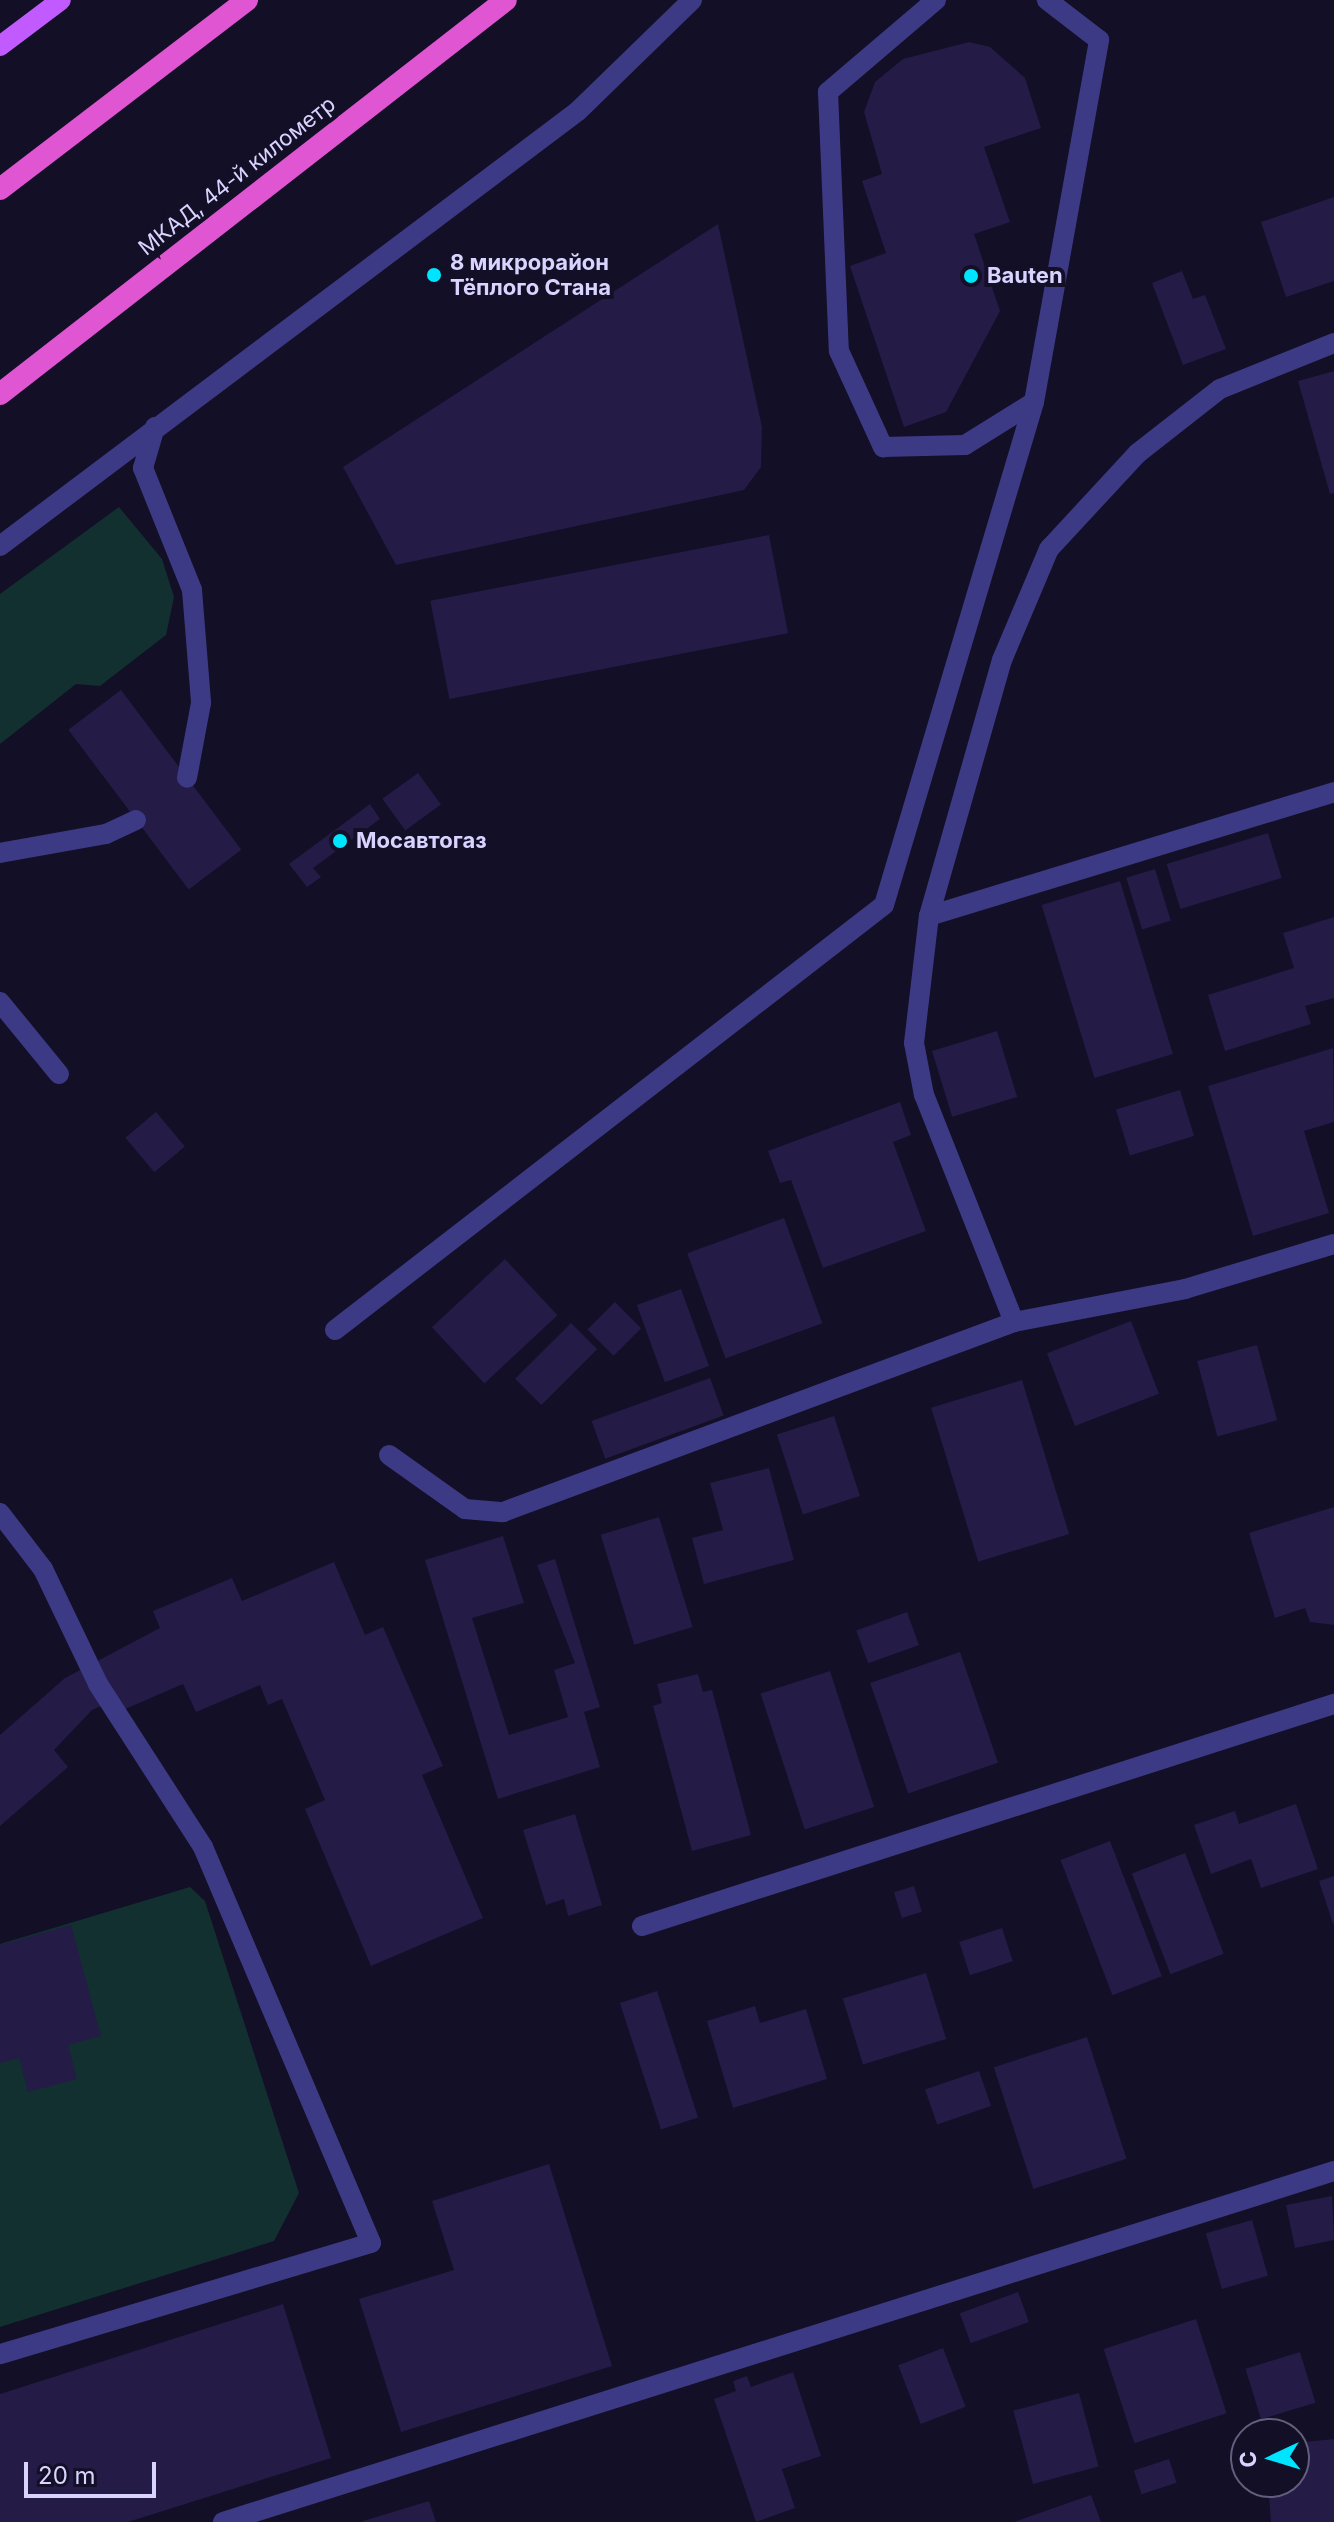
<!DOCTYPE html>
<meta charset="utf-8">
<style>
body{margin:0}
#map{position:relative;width:1334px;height:2522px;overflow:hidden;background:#130f26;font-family:Inter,sans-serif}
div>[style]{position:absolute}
.green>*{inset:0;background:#12302f}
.building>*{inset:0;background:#241b47;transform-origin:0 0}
.service>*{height:20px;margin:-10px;padding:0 10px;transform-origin:10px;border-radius:10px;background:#3d3a85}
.minor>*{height:20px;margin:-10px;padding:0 10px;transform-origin:10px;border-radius:10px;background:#3d3a85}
.primary>*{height:20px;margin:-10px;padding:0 10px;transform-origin:10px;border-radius:10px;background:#c25bff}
.trunk>*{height:22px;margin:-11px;padding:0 11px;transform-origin:11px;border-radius:11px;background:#e055d1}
.dots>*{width:22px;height:22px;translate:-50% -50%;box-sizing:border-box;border:4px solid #130f26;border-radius:50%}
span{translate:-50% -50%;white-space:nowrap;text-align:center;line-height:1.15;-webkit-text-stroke:8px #130f26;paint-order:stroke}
.street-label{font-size:22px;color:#d9d4ff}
.poi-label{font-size:22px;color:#d9d4ff;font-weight:700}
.left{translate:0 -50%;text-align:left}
.north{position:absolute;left:1230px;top:2418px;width:80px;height:80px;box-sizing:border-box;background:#130f26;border:2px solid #625e7d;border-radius:50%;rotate:266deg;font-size:22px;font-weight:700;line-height:32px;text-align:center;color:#d9d4ff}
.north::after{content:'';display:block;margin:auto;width:28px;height:36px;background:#00e5ff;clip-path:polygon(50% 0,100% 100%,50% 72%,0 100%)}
.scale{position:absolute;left:24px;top:2462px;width:132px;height:36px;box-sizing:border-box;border:4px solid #d9d4ff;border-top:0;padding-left:10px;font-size:24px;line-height:28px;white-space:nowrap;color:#d9d4ff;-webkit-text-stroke:6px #130f26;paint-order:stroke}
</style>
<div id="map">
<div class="green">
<i style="clip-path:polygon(119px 507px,162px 559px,174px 597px,166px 635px,100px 686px,76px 684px,0 744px,0 594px)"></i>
<i style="clip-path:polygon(190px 1887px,205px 1901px,299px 2193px,274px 2241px,0 2327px,0 1944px)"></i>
</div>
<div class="building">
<i style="clip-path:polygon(969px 42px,990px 47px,1025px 78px,1041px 128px,984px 147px,1010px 222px,974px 234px,1000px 311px,946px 412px,904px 427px,850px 266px,886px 253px,862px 181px,882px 174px,864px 112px,875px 82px,903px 59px)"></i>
<i style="clip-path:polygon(1334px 197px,1334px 281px,1286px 297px,1261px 222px)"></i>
<i style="clip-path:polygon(718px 224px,762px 427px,761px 467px,744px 490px,396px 565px,343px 467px)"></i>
<i style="clip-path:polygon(1182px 271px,1193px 299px,1205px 295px,1226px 349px,1183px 365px,1152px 283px)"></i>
<i style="clip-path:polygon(1334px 371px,1334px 493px,1330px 494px,1298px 381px)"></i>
<i style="left:769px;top:535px;width:100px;height:345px;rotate:79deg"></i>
<i style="left:121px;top:690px;width:200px;height:66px;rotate:53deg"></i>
<i style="left:418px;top:773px;width:39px;height:44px;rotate:54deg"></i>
<i style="clip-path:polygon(370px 804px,380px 819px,313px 868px,321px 877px,307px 887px,289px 864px)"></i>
<i style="left:1268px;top:833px;width:47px;height:106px;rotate:73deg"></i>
<i style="left:1155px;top:869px;width:54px;height:30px;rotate:73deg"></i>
<i style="left:1120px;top:881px;width:181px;height:82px;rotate:73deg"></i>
<i style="clip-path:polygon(1334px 917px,1334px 998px,1305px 1006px,1311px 1024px,1225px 1051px,1208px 995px,1294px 968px,1283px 933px)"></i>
<i style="left:997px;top:1031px;width:69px;height:68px;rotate:73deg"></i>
<i style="clip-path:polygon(1333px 1048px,1334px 1122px,1304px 1131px,1329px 1213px,1253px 1236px,1208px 1086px)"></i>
<i style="left:1180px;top:1090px;width:48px;height:67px;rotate:73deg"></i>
<i style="clip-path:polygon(900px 1102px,911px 1135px,893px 1142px,926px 1231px,823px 1268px,791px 1180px,780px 1183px,768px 1151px)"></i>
<i style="left:156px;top:1112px;width:45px;height:40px;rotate:50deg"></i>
<i style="left:784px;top:1218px;width:112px;height:103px;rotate:70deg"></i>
<i style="left:505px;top:1259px;width:77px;height:100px;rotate:47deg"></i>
<i style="left:681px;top:1289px;width:82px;height:47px;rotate:70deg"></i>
<i style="left:615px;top:1302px;width:37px;height:39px;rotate:45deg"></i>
<i style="left:1131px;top:1321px;width:78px;height:90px;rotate:69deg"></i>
<i style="left:571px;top:1323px;width:37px;height:79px;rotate:45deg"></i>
<i style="left:1257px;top:1345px;width:78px;height:62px;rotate:75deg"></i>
<i style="left:710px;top:1378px;width:40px;height:126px;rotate:70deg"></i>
<i style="left:1022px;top:1380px;width:161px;height:95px;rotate:73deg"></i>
<i style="left:834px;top:1416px;width:84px;height:60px;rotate:72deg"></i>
<i style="clip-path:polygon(769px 1468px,794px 1560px,704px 1584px,692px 1538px,723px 1530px,710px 1483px)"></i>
<i style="clip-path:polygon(1334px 1507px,1334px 1625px,1310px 1622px,1305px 1608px,1275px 1618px,1249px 1533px)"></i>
<i style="left:659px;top:1517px;width:115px;height:61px;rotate:73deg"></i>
<i style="clip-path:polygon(503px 1536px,524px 1603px,472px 1618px,509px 1735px,568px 1717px,554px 1670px,575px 1663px,537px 1565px,555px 1559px,600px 1707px,584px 1712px,600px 1767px,498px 1799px,425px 1560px)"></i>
<i style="clip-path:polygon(334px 1562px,365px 1635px,383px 1627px,443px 1766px,422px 1775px,483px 1918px,371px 1966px,305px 1809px,325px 1800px,282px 1699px,268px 1705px,260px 1685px,196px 1712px,183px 1684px,123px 1710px,118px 1699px,92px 1710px,54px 1750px,68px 1767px,0 1826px,0 1735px,65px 1678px,160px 1628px,153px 1611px,232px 1578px,242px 1601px)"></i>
<i style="left:907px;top:1612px;width:35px;height:54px;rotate:70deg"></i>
<i style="left:960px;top:1652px;width:117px;height:95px;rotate:71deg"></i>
<i style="left:830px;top:1671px;width:143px;height:73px;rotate:72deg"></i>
<i style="clip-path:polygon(698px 1674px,703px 1692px,712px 1690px,751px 1835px,692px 1851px,653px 1706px,662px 1703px,657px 1684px)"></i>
<i style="clip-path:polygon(1296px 1804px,1318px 1869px,1261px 1888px,1251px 1859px,1211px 1874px,1194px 1825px,1235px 1811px,1239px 1824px)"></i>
<i style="clip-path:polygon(575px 1814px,602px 1905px,568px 1916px,564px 1899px,546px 1905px,523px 1830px)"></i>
<i style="left:1110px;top:1841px;width:145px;height:53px;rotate:69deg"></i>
<i style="left:1185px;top:1853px;width:108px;height:57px;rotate:69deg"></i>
<i style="clip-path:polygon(1334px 1876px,1334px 1924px,1333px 1924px,1319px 1881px)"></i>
<i style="left:914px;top:1886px;width:27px;height:21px;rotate:73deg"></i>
<i style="clip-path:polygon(71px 1925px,101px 2036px,68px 2045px,77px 2079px,28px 2092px,19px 2058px,0 2063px,0 1945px)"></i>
<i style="left:1002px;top:1928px;width:35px;height:45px;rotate:72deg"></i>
<i style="left:926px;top:1973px;width:69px;height:87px;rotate:73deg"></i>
<i style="left:657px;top:1991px;width:133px;height:39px;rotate:72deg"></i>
<i style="clip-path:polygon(755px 2006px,760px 2023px,806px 2009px,827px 2079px,733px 2108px,707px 2021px)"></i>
<i style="left:1087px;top:2037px;width:128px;height:98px;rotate:72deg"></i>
<i style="left:979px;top:2071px;width:37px;height:57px;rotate:71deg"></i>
<i style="clip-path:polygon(549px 2164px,612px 2366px,401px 2432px,359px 2299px,454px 2270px,432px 2201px)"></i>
<i style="clip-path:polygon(1332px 2196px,1334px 2240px,1295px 2248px,1286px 2205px)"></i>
<i style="left:1252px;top:2220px;width:58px;height:48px;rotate:74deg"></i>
<i style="left:1018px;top:2292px;width:32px;height:62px;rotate:70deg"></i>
<i style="clip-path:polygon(283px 2304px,331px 2458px,128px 2522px,0 2522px,0 2394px)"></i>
<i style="left:1196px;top:2319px;width:99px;height:97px;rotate:72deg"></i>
<i style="left:943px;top:2348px;width:63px;height:48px;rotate:69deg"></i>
<i style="left:1300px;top:2352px;width:53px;height:57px;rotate:73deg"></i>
<i style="clip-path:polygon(793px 2372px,821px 2456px,782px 2469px,795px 2508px,756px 2522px,714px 2399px,736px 2391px,733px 2381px,747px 2376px,751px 2387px)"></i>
<i style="left:1079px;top:2393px;width:76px;height:68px;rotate:75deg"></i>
<i style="clip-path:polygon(1334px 2439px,1334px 2522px,1271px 2522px,1268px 2482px,1294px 2482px,1294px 2443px)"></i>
<i style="left:1169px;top:2459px;width:25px;height:37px;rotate:72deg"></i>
<i style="clip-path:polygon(1091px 2495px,1101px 2522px,1014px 2522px)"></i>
<i style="clip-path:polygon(429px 2501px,436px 2522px,363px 2522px,363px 2521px)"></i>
</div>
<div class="service">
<i style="left:936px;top:0;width:142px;rotate:139.6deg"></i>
<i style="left:828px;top:92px;width:259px;rotate:87.6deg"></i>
<i style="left:839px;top:351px;width:106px;rotate:65.4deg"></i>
<i style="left:883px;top:447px;width:82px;rotate:-1.4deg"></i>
<i style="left:965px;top:445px;width:81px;rotate:-31.9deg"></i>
<i style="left:1034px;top:402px;width:368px;rotate:-79.8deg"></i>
<i style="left:1099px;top:40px;width:66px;rotate:-142.4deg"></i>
<i style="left:155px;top:427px;width:43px;rotate:106.3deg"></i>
<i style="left:143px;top:468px;width:131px;rotate:68.1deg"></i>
<i style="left:192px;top:590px;width:113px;rotate:85.4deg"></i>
<i style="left:201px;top:703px;width:76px;rotate:100.6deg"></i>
<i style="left:0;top:853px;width:108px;rotate:-10.2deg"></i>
<i style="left:106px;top:834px;width:33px;rotate:-25deg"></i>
<i style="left:929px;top:916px;width:424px;rotate:-17deg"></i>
<i style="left:0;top:1002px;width:93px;rotate:50.7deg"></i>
<i style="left:1014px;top:1322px;width:244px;rotate:-111.6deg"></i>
<i style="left:924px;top:1095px;width:53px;rotate:-100.9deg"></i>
<i style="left:914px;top:1043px;width:128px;rotate:-83.3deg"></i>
<i style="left:929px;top:916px;width:266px;rotate:-74.1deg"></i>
<i style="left:1002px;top:660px;width:121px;rotate:-67.1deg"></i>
<i style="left:1049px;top:549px;width:131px;rotate:-47.2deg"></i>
<i style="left:1138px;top:453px;width:104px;rotate:-38deg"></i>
<i style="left:1220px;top:389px;width:123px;rotate:-22deg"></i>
<i style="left:335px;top:1330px;width:694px;rotate:-37.74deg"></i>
<i style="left:884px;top:905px;width:525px;rotate:-73.39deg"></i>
<i style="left:389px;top:1455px;width:93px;rotate:35.4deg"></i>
<i style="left:465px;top:1509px;width:38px;rotate:5deg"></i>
<i style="left:503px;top:1512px;width:545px;rotate:-20.4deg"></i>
<i style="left:1014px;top:1322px;width:174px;rotate:-10.9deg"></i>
<i style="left:1185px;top:1289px;width:156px;rotate:-16.8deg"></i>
<i style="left:0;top:1513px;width:71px;rotate:52.5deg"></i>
<i style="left:43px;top:1569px;width:127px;rotate:64.4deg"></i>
<i style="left:98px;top:1684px;width:194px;rotate:57.2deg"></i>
<i style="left:203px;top:1847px;width:430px;rotate:67deg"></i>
<i style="left:371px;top:2243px;width:387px;rotate:163.3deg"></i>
<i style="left:642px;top:1926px;width:727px;rotate:-17.79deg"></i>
<i style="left:223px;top:2522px;width:1165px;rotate:-17.53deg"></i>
</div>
<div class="minor">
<i style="left:0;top:546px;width:723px;rotate:-36.96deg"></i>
<i style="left:578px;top:111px;width:159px;rotate:-44.2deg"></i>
</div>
<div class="primary">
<i style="left:0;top:46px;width:76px;rotate:-37deg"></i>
</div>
<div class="trunk">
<i style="left:0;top:189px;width:311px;rotate:-37.4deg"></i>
<i style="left:0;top:394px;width:641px;rotate:-37.91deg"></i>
</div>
<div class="dots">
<i style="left:434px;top:275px;background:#00e5ff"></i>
<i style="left:971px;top:276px;background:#00e5ff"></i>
<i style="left:340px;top:841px;background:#00e5ff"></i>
</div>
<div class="street-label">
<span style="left:237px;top:176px;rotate:-38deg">МКАД, 44-й километр</span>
</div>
<div class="poi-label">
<span class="left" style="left:450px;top:275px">8 микрорайон<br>Тёплого Стана</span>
<span class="left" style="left:987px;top:276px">Bauten</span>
<span class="left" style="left:356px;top:841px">Мосавтогаз</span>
</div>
<div class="north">С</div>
<div class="scale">20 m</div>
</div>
